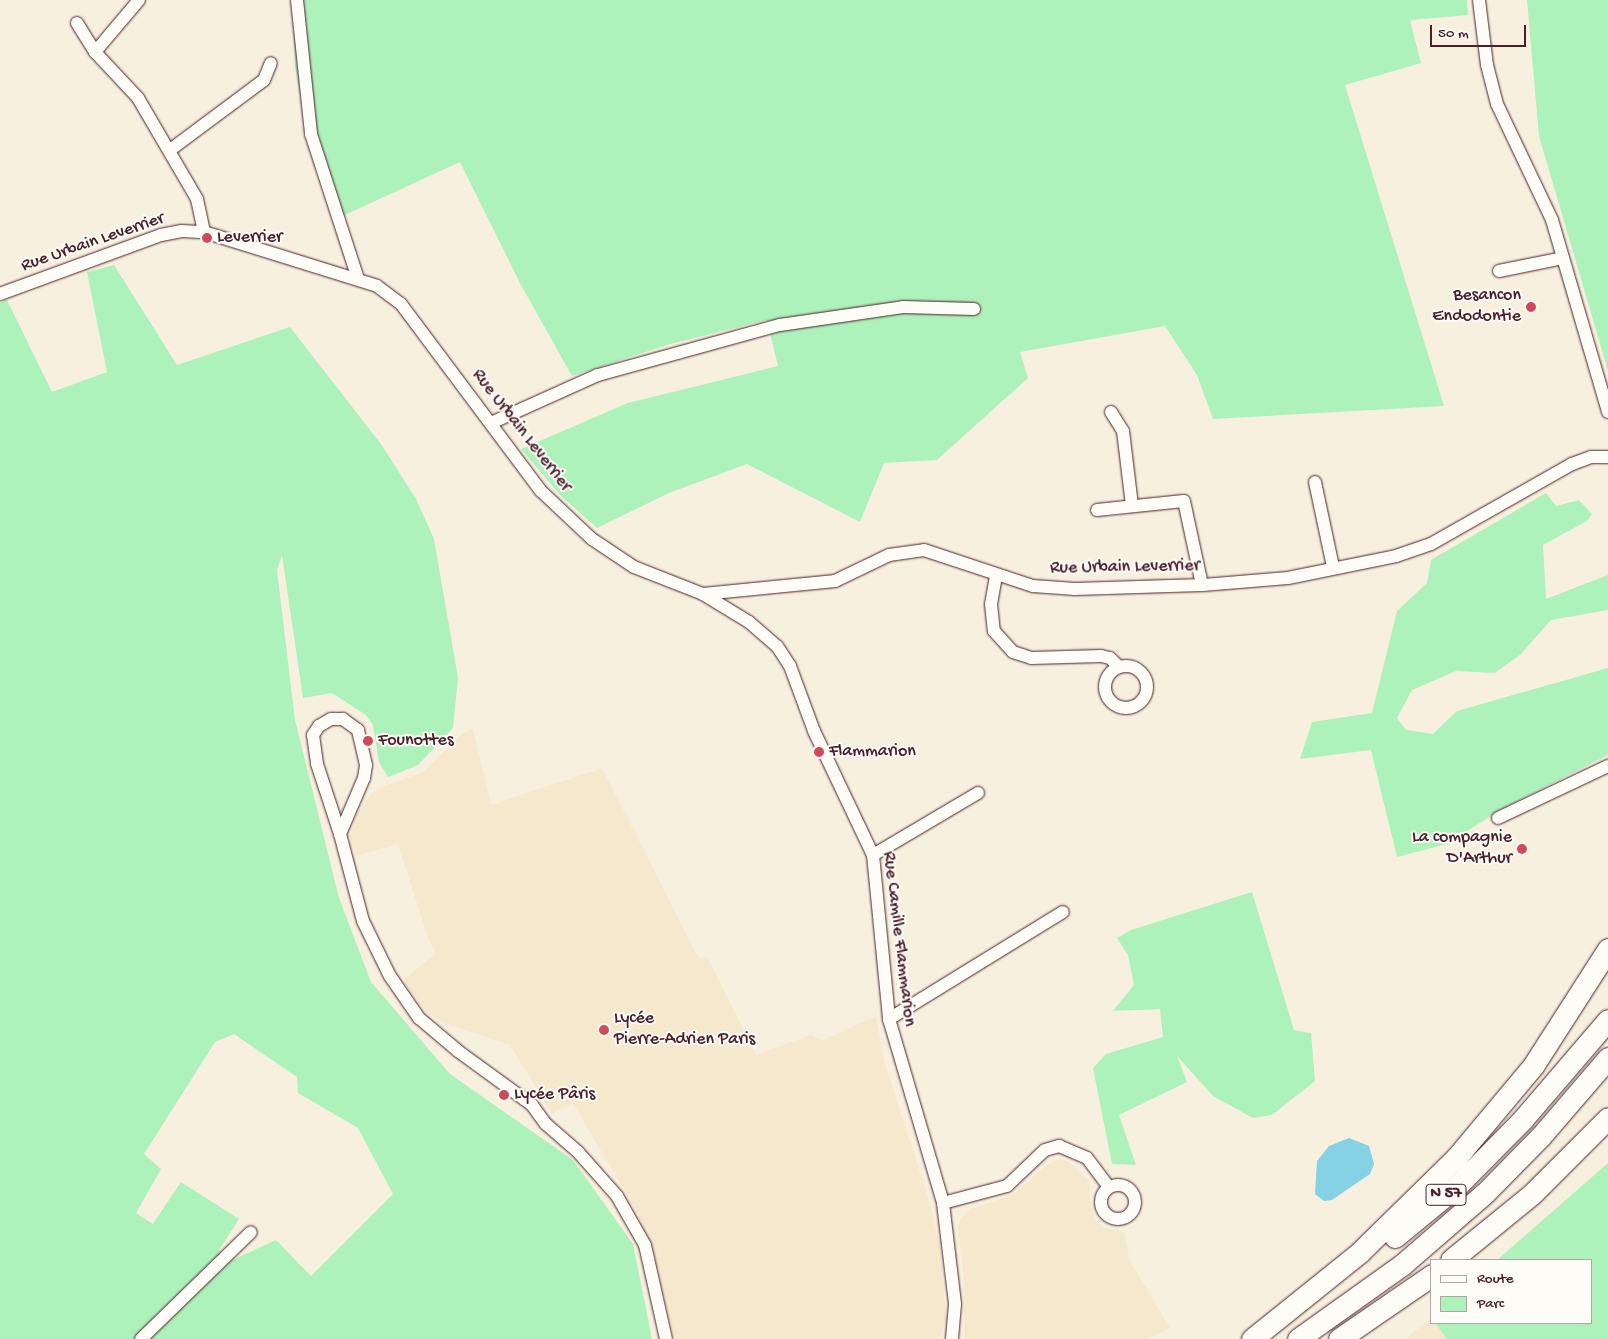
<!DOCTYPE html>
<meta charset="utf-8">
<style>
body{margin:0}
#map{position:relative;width:1608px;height:1339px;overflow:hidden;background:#f8f0de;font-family:"Gochi Hand",sans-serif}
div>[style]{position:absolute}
.built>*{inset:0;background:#f5e8cc}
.green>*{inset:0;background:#adf1bb}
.water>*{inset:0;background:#84d2e3}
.roads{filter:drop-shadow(0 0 1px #4a1f2b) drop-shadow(0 0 1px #4a1f2b)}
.minor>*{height:12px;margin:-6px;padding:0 6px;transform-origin:6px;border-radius:6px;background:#fdfcf7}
.minor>.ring{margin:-6px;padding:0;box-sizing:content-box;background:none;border:12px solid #fdfcf7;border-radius:50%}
.trunk>*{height:21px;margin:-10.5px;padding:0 10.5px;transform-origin:10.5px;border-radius:10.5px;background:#fdfcf7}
.dots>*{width:14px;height:14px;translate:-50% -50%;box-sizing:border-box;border:2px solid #fdfcf7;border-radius:50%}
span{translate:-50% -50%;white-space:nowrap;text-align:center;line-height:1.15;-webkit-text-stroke:4px #fdfcf7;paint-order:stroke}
.shield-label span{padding:1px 4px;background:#fdfcf7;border:1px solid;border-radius:4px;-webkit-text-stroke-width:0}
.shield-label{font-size:16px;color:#4a1f2b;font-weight:700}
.poi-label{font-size:18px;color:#4a1f2b}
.left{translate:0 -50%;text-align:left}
.right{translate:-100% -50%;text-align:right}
.street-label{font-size:18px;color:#4a1f2b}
.legend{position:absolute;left:1430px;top:1259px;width:162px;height:65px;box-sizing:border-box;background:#fdfcf7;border:1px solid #b5a4a5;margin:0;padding:6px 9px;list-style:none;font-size:15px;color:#4a1f2b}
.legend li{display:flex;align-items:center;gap:10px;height:25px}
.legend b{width:25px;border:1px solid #b5a4a5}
.scale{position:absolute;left:1430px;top:25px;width:96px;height:22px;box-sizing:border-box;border:2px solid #4a1f2b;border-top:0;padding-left:6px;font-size:15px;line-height:18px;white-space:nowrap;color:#4a1f2b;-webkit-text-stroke:4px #fdfcf7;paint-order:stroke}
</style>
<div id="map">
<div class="built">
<i style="clip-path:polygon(473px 729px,491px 805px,602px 768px,699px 959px,707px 956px,756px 1055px,811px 1035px,823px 1040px,876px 1016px,884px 1061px,925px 1187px,940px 1245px,946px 1319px,940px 1339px,675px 1339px,639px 1216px,573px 1103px,552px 1114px,510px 1045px,444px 1023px,427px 1012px,405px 984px,405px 979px,436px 953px,428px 938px,398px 844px,356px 856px,350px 836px,356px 816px,370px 795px,380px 788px,423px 772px,464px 732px)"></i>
<i style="clip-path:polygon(1060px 1159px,1069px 1162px,1090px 1182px,1090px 1204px,1096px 1221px,1104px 1228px,1124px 1232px,1130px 1261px,1170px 1328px,1147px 1339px,964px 1339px,964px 1278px,958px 1227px,961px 1218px,971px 1209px,1013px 1195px,1047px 1164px)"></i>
<i style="clip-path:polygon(1431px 1318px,1447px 1339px,1405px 1339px)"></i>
</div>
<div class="green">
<i style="clip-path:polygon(292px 0,1467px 0,1468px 15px,1410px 20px,1421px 63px,1345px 85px,1444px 406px,1213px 419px,1197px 375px,1165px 326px,1020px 352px,1028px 378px,937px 460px,884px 463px,860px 522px,747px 464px,669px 493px,597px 528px,561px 496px,521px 449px,628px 403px,778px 366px,767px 320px,667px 345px,572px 376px,521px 285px,460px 162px,336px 219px,308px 142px,295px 67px)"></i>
<i style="clip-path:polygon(1527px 0,1608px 0,1608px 371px,1539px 136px)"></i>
<i style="clip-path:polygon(114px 265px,177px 365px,290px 327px,381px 444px,416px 499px,434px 539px,458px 678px,453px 728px,418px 765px,388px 777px,379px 762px,373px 725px,366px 715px,332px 693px,303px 698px,282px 555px,277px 570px,295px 720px,339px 898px,371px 982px,450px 1074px,573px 1160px,633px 1244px,652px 1339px,149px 1339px,228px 1262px,276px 1240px,311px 1276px,393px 1194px,358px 1128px,298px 1093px,297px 1077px,234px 1034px,215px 1042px,144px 1154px,161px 1169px,136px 1213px,153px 1224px,181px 1182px,239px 1219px,219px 1250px,222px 1254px,137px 1339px,0 1339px,0 303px,7px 300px,52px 392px,107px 372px,87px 272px)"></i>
<i style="clip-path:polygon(1546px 493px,1556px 506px,1579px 500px,1592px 514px,1587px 521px,1543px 545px,1546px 599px,1608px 575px,1608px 610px,1551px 620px,1521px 654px,1495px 673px,1456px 671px,1412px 690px,1397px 718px,1406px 730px,1433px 734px,1457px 711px,1608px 668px,1608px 755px,1500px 810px,1447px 844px,1397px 857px,1371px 750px,1300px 759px,1312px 722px,1372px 713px,1397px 611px,1427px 583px,1431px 560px)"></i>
<i style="clip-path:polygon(1252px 892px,1294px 1030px,1311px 1033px,1315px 1081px,1272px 1115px,1253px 1118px,1213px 1096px,1177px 1056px,1187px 1082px,1119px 1115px,1136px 1165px,1112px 1164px,1093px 1068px,1106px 1054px,1163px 1037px,1160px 1009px,1113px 1011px,1134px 985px,1128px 955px,1117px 938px,1131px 930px)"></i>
<i style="clip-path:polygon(1608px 1163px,1608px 1339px,1447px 1339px,1435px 1323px,1592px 1323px,1592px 1260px,1497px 1260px)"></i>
</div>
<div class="water">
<i style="clip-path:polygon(1349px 1138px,1369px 1146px,1374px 1164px,1370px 1174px,1332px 1200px,1324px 1201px,1315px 1194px,1317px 1161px,1329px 1146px)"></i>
</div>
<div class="roads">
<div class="minor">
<i style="left:297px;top:0;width:135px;rotate:84deg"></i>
<i style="left:311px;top:134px;width:152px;rotate:72deg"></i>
<i style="left:1479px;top:0;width:65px;rotate:83deg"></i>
<i style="left:1487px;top:65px;width:40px;rotate:75.6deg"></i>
<i style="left:1497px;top:104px;width:128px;rotate:64.6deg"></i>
<i style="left:1552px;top:220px;width:200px;rotate:73.7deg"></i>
<i style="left:77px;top:23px;width:34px;rotate:58deg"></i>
<i style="left:95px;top:52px;width:63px;rotate:46.9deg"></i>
<i style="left:138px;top:98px;width:117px;rotate:59.7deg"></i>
<i style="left:197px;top:199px;width:34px;rotate:78deg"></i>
<i style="left:95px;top:52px;width:68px;rotate:-49.8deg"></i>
<i style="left:170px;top:150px;width:117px;rotate:-36.7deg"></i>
<i style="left:264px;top:80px;width:18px;rotate:-68deg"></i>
<i style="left:1499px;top:271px;width:65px;rotate:-11.5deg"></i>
<i style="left:0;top:294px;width:171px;rotate:-20.1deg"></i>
<i style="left:161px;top:235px;width:21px;rotate:-11deg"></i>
<i style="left:182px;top:231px;width:22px;rotate:3deg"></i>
<i style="left:204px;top:232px;width:181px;rotate:17.3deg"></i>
<i style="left:377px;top:286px;width:30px;rotate:37deg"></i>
<i style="left:401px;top:304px;width:234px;rotate:53.2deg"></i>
<i style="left:541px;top:491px;width:70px;rotate:43.3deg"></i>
<i style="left:592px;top:539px;width:50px;rotate:33.7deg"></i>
<i style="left:634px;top:567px;width:74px;rotate:21.4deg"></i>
<i style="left:703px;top:594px;width:133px;rotate:-5.6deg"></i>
<i style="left:835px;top:581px;width:60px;rotate:-25.7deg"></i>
<i style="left:889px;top:555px;width:35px;rotate:-8deg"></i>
<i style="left:924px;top:550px;width:115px;rotate:18.3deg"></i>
<i style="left:1033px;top:586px;width:42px;rotate:4.1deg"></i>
<i style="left:1075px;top:589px;width:127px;rotate:-1.8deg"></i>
<i style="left:1202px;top:585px;width:86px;rotate:-4.7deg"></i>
<i style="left:1288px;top:578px;width:110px;rotate:-11.5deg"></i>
<i style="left:1396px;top:556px;width:37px;rotate:-19deg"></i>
<i style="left:1431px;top:544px;width:162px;rotate:-29.6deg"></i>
<i style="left:1572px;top:464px;width:20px;rotate:-20deg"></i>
<i style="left:1591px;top:457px;width:17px"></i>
<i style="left:1111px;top:412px;width:22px;rotate:58deg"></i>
<i style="left:1123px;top:431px;width:75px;rotate:83.1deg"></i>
<i style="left:491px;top:423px;width:117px;rotate:-24.2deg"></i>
<i style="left:598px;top:375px;width:189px;rotate:-15.4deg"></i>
<i style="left:780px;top:325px;width:124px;rotate:-8.3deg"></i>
<i style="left:903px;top:307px;width:71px;rotate:1.6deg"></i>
<i style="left:1315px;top:482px;width:87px;rotate:78deg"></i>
<i style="left:1097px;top:510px;width:87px;rotate:-5.9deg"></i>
<i style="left:1184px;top:501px;width:86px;rotate:77.9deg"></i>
<i style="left:996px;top:576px;width:28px;rotate:100deg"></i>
<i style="left:991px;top:604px;width:27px;rotate:84deg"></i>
<i style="left:994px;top:631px;width:28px;rotate:48deg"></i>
<i style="left:1013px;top:652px;width:19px;rotate:18deg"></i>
<i style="left:1031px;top:658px;width:70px;rotate:-1.6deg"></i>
<i style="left:1101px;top:656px;width:9px;rotate:13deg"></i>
<i style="left:1110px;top:658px;width:13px;rotate:45deg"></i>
<i style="left:703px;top:594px;width:54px;rotate:31.3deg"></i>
<i style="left:749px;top:622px;width:37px;rotate:41deg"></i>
<i style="left:777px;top:646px;width:24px;rotate:57deg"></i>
<i style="left:790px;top:666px;width:69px;rotate:69.7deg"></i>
<i style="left:814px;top:731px;width:137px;rotate:64.6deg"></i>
<i style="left:873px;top:855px;width:165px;rotate:84.4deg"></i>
<i style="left:889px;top:1019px;width:192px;rotate:73.6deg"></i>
<i style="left:943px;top:1203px;width:102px;rotate:83.2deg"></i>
<i style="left:955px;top:1304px;width:35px;rotate:95deg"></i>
<i class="ring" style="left:1105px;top:666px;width:30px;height:30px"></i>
<i style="left:1498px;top:818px;width:122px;rotate:-25.3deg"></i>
<i style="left:340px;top:834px;width:61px;rotate:-66.8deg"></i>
<i style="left:364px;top:778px;width:13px;rotate:-81deg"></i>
<i style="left:366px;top:765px;width:36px;rotate:-103deg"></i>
<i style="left:358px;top:730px;width:19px;rotate:-144deg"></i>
<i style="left:343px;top:719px;width:12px;rotate:180deg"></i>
<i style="left:331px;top:719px;width:14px;rotate:150deg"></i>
<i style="left:319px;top:726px;width:11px;rotate:124deg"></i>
<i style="left:313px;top:735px;width:29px;rotate:82deg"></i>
<i style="left:317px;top:764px;width:74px;rotate:71.8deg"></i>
<i style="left:340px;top:834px;width:90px;rotate:75.2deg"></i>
<i style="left:363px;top:921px;width:61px;rotate:63.9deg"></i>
<i style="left:390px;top:976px;width:51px;rotate:55.4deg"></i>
<i style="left:419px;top:1018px;width:51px;rotate:40.2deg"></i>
<i style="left:458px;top:1051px;width:92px;rotate:36.1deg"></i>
<i style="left:532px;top:1105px;width:24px;rotate:54deg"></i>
<i style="left:546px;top:1124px;width:43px;rotate:41.2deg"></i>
<i style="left:578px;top:1152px;width:59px;rotate:48.4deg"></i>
<i style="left:617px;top:1196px;width:56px;rotate:60.3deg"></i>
<i style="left:645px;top:1245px;width:96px;rotate:77.4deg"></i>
<i style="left:873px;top:855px;width:122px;rotate:-30.6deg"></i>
<i style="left:889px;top:1019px;width:204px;rotate:-31.6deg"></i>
<i class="ring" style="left:1101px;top:1185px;width:22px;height:22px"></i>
<i style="left:943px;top:1203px;width:66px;rotate:-14.9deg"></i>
<i style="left:1007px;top:1186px;width:52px;rotate:-43.5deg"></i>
<i style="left:1045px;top:1150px;width:15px;rotate:-16deg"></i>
<i style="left:1059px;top:1146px;width:30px;rotate:23deg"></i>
<i style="left:1087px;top:1158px;width:36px;rotate:53deg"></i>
<i style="left:141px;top:1339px;width:153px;rotate:-44.2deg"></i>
</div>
<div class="trunk">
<i style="left:1395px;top:1237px;width:82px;rotate:-39.5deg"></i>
<i style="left:1458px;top:1185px;width:93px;rotate:-45.4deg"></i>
<i style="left:1523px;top:1119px;width:130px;rotate:-49.4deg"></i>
<i style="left:1451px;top:1260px;width:104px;rotate:-39.2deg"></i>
<i style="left:1532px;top:1194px;width:107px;rotate:-45deg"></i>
<i style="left:1252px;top:1339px;width:137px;rotate:-38.8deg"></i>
<i style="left:1359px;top:1253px;width:136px;rotate:-44.4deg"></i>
<i style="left:1456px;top:1158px;width:120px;rotate:-50.1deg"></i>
<i style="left:1533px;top:1066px;width:139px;rotate:-57.3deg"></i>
<i style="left:1298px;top:1339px;width:129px;rotate:-35.5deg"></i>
<i style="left:1403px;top:1264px;width:108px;rotate:-40.9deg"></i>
<i style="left:1485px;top:1193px;width:80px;rotate:-45.5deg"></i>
<i style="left:1541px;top:1136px;width:103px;rotate:-49.3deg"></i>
<i style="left:1339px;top:1339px;width:113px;rotate:-34.5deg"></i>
</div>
</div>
<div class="dots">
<i style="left:207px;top:238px;background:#d1495b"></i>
<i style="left:1531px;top:307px;background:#d1495b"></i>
<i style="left:368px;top:741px;background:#d1495b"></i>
<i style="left:819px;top:752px;background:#d1495b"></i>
<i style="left:1522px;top:849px;background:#d1495b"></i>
<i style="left:604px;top:1030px;background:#d1495b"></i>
<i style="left:504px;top:1095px;background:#d1495b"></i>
</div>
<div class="shield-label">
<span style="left:1446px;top:1195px">N 57</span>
</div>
<div class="poi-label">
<span class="left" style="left:217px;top:238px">Leverrier</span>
<span class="right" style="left:1521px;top:307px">Besancon<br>Endodontie</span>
<span class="left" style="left:378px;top:741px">Founottes</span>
<span class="left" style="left:829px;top:752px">Flammarion</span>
<span class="right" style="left:1512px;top:849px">La compagnie<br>D'Arthur</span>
<span class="left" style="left:614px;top:1030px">Lycée<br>Pierre-Adrien Paris</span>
<span class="left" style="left:514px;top:1095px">Lycée Pâris</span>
</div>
<div class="street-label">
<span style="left:93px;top:243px;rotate:-19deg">Rue Urbain Leverrier</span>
<span style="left:521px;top:431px;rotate:52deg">Rue Urbain Leverrier</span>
<span style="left:1125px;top:568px;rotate:-1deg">Rue Urbain Leverrier</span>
<span style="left:898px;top:939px;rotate:83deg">Rue Camille Flammarion</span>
</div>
<ul class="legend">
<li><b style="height:6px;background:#fdfcf7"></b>Route</li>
<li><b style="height:14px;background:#adf1bb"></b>Parc</li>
</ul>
<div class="scale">50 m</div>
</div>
